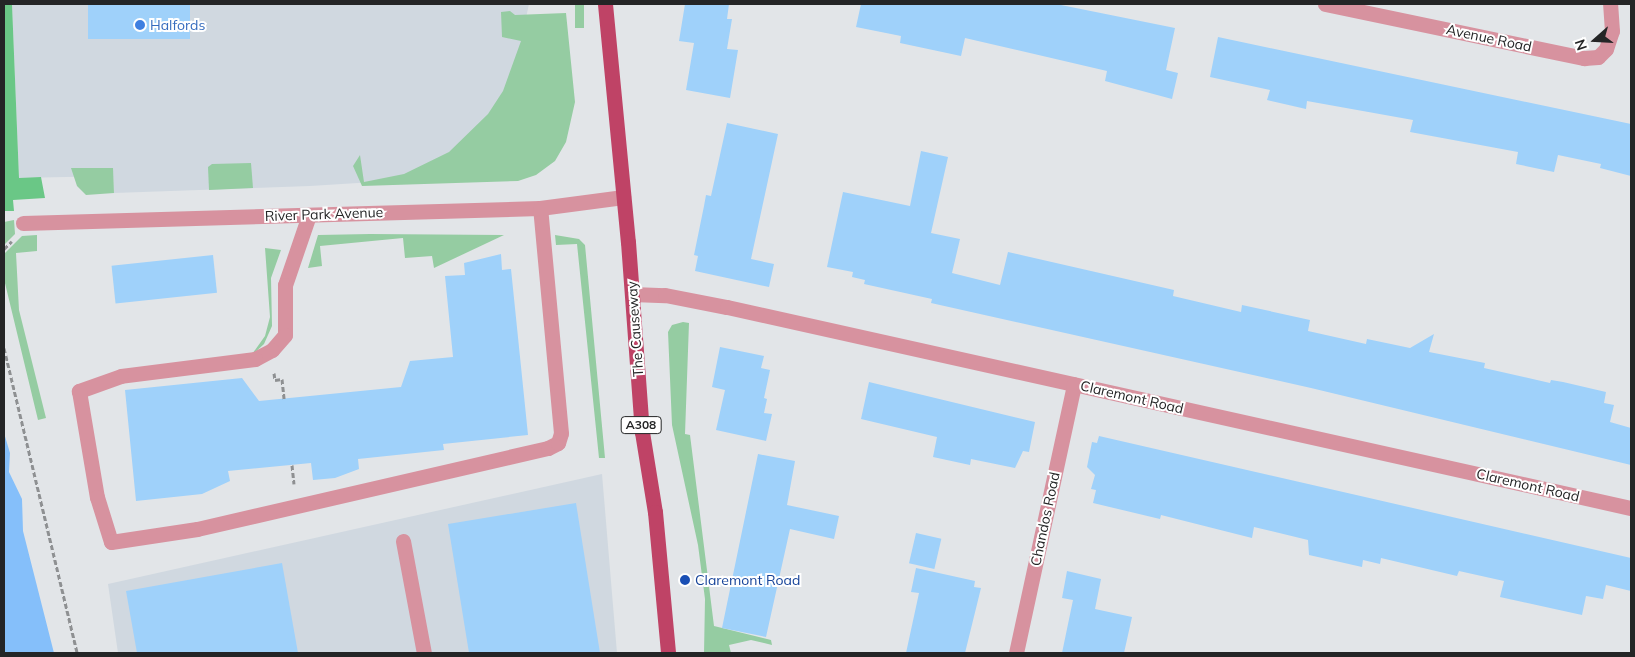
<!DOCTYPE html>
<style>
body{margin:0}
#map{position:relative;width:1635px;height:657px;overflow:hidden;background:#e2e5e8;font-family:Mulish,sans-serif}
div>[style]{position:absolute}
.built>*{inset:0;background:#d0d8e0}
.green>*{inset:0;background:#95cca2;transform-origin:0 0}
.forest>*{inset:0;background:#6ac786}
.water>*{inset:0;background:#85bffa}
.building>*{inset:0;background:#9fd1fa;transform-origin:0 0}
.path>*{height:3px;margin-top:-1.5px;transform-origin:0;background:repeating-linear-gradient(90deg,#8e9092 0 5px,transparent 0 7.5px)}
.minor>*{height:15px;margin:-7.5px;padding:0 7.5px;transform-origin:7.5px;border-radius:7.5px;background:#d7929f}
.major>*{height:15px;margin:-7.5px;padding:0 7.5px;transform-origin:7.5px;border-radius:7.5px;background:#bf4366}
.dots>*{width:14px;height:14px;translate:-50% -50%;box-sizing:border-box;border:2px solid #fff;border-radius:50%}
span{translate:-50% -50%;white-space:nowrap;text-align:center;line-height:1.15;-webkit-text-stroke:4px #fff;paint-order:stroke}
.shield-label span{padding:1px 4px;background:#fff;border:1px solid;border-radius:4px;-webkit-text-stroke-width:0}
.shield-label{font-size:12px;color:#242526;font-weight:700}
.shop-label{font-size:14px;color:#366cbe}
.left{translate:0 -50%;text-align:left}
.street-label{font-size:14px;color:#242526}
.transit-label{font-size:14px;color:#164399}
.frame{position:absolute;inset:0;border:5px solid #242526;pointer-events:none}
.north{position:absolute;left:1570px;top:15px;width:50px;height:50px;-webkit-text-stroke:4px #fff;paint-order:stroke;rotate:251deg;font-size:14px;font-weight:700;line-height:20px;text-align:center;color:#242526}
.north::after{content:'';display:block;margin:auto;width:18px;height:22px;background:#242526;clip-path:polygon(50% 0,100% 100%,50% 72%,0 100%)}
</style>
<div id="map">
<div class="built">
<i style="clip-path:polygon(12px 4px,529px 4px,521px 41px,533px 172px,310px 186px,114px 193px,113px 176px,19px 178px)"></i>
<i style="clip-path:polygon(602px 474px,617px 653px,118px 653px,108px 584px)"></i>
</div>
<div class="green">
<i style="left:575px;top:4px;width:9px;height:24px"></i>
<i style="clip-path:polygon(510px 11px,515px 15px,566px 13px,575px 102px,566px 142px,555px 161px,536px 175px,518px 181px,362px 186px,353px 166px,360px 155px,364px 182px,404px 174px,449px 152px,488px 114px,503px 91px,521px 41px,502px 37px,501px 12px)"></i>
<i style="clip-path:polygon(251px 163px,253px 188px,209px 190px,208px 167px,212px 164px)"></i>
<i style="clip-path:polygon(71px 168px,113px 168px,114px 193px,86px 195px,77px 186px)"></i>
<i style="clip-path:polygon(14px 220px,15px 234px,4px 245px,4px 222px)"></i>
<i style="clip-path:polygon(37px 235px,37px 251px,16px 253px,19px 310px,46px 418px,38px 420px,4px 279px,4px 254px,22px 236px)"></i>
<i style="clip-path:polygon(318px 235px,370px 234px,504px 235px,434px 268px,432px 256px,405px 258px,403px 238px,320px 246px,322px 266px,308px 268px)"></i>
<i style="clip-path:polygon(555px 235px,579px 239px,585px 245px,605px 458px,599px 458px,577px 244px,556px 245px)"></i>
<i style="clip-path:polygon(265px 248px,281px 250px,271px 278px,272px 326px,264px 344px,250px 357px,265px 336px,270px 317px)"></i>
<i style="clip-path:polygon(683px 322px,689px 323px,685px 434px,690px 435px,714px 626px,771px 640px,772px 645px,751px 640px,729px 645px,731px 653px,704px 653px,705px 599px,698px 545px,672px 425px,668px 332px,672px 325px)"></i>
</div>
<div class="forest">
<i style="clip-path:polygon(4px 4px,12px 4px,19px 178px,41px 177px,45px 198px,13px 200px,14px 211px,4px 211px)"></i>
</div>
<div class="water">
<i style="clip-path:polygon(4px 433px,10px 453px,9px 472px,22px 499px,23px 531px,54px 653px,4px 653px)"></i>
</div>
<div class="building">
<i style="left:88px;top:4px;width:102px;height:35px"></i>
<i style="clip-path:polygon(685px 4px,729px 4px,727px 19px,732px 19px,727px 49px,738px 50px,730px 98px,686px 90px,694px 43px,679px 41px)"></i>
<i style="clip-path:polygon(861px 4px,1056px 4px,1175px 28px,1166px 70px,1178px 73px,1172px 99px,1105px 81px,1107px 71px,965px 38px,961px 56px,900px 43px,901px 36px,856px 27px)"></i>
<i style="clip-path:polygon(1218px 37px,1631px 124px,1631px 176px,1600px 168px,1601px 164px,1558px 155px,1554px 172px,1516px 164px,1518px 152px,1410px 132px,1413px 120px,1307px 101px,1306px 109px,1267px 100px,1270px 90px,1210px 77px)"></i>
<i style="clip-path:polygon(727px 123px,778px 134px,751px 259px,774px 264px,769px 287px,695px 271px,698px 256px,694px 255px,704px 206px,706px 195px,711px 196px)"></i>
<i style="clip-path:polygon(921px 151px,948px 157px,931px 233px,960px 239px,952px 273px,1000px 285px,1008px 252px,1174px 290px,1173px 296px,1241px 312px,1242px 305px,1310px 320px,1308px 331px,1366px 344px,1367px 339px,1410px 348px,1434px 334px,1429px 352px,1485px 363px,1484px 368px,1550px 383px,1551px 380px,1563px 382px,1606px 392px,1604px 403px,1614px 405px,1610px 422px,1631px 428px,1631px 465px,1311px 388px,931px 303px,932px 299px,864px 284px,865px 280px,852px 277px,853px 272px,827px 267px,843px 192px,910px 206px)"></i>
<i style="clip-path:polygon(501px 254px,502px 270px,511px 269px,528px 435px,443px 444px,444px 450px,358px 459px,359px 469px,335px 478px,313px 480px,311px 463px,228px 471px,230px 481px,202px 494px,136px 501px,125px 390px,242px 378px,259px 401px,401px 387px,410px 361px,453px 357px,445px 276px,465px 275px,464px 263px)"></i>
<i style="left:213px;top:255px;width:38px;height:102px;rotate:84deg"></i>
<i style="clip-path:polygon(720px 347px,764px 356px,761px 368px,770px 370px,764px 398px,767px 399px,764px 413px,772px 414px,766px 441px,716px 430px,725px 390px,712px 387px)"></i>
<i style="clip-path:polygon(869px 382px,1035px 422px,1029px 452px,1023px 451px,1015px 468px,971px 459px,970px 465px,933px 457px,937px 437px,861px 419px)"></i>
<i style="clip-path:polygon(1099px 436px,1631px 558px,1631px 591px,1606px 585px,1603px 599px,1586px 596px,1582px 615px,1500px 597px,1504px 581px,1459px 571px,1457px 576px,1381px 558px,1380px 564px,1363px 560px,1362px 567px,1309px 555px,1308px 540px,1254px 527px,1252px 538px,1161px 515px,1160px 519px,1093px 503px,1096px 490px,1091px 489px,1095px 475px,1087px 467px,1092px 442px,1097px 443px)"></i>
<i style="clip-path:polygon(758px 454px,795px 461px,787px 505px,839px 516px,834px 539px,790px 529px,766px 637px,722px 628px)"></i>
<i style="clip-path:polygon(576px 503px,600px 653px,469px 653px,448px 524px)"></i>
<i style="left:916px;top:533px;width:26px;height:31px;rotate:13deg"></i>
<i style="clip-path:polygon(282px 563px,298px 653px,137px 653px,126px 591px)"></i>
<i style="clip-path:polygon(916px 568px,975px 581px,974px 587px,981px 588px,965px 653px,906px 653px,919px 593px,911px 592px)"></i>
<i style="clip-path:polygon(1067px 571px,1101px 579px,1095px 609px,1132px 617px,1124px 653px,1062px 653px,1073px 600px,1062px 598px)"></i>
</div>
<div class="path">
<i style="left:4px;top:249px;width:11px;rotate:-45deg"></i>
<i style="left:4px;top:348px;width:314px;rotate:76.5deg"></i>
<i style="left:274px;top:373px;width:7px;rotate:82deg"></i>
<i style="left:275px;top:380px;width:7px;rotate:-8deg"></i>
<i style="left:282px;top:379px;width:20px;rotate:84deg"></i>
<i style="left:292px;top:465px;width:19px;rotate:84deg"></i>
</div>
<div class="minor">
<i style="left:1325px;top:4px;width:265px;rotate:11.8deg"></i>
<i style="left:1584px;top:58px;width:14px;rotate:-4deg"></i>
<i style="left:1598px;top:57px;width:11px;rotate:-45deg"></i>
<i style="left:1606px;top:49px;width:19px;rotate:-72deg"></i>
<i style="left:1612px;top:31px;width:27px;rotate:-94deg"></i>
<i style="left:309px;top:215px;width:74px;rotate:108.9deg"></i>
<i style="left:285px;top:285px;width:50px;rotate:90deg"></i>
<i style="left:285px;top:335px;width:20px;rotate:131deg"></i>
<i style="left:272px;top:350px;width:19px;rotate:152deg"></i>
<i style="left:255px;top:359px;width:135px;rotate:172.8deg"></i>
<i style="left:121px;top:376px;width:45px;rotate:160.3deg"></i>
<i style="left:79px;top:391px;width:108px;rotate:80.4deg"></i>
<i style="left:97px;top:497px;width:47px;rotate:72.7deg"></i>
<i style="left:111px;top:542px;width:87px;rotate:-8.6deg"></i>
<i style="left:197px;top:529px;width:360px;rotate:-13deg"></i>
<i style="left:548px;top:448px;width:11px;rotate:-27deg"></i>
<i style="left:558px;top:443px;width:10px;rotate:-73deg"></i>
<i style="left:561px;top:433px;width:226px;rotate:-95.3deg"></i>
<i style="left:23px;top:223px;width:517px;rotate:-1.66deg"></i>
<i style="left:540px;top:208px;width:84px;rotate:-7.5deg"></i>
<i style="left:632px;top:294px;width:33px;rotate:2deg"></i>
<i style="left:665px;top:295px;width:63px;rotate:11deg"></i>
<i style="left:727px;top:307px;width:926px;rotate:12.54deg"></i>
<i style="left:403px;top:541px;width:114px;rotate:79.4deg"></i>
<i style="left:1016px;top:653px;width:275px;rotate:-77.8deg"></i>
</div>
<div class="major">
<i style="left:605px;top:4px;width:239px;rotate:84.5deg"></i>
<i style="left:628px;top:242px;width:191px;rotate:85.8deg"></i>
<i style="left:642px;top:432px;width:81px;rotate:80.8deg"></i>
<i style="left:655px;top:512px;width:142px;rotate:84.7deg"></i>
</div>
<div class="dots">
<i style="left:140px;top:25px;background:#3f7fe0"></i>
<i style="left:685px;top:580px;background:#1a4fb4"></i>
</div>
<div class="shield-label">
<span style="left:641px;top:425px">A308</span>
</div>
<div class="shop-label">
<span class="left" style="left:150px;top:25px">Halfords</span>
</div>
<div class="street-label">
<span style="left:1489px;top:38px;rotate:12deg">Avenue Road</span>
<span style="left:324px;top:214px;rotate:-2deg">River Park Avenue</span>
<span style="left:635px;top:329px;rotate:-94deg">The Causeway</span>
<span style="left:1132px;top:397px;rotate:13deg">Claremont Road</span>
<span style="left:1528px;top:485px;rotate:13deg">Claremont Road</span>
<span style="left:1045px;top:519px;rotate:-78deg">Chandos Road</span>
</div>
<div class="transit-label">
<span class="left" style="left:695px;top:580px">Claremont Road</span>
</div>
<div class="frame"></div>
<div class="north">N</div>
</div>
